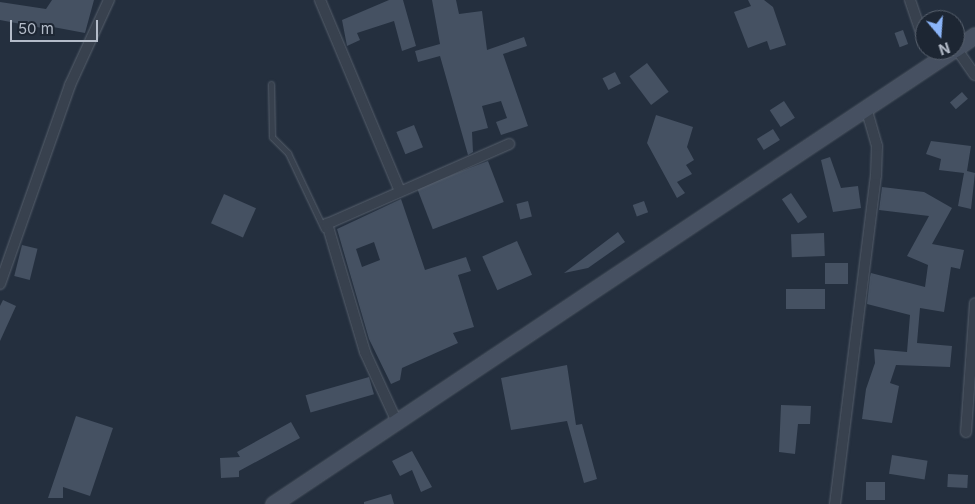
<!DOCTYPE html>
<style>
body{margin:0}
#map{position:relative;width:975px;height:504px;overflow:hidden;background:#242f3e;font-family:Inter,sans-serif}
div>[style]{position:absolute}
.building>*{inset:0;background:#455162;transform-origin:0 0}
.roads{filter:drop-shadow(0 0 1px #565f6c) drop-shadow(0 0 1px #565f6c)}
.lane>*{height:5px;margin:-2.5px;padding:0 2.5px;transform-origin:2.5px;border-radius:2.5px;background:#38414e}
.street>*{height:10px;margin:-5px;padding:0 5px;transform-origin:5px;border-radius:5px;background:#38414e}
.secondary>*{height:15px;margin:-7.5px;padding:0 7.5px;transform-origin:7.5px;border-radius:7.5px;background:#465061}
span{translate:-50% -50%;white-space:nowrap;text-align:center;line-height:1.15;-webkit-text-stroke:4px #1d2633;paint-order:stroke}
.north{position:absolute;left:915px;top:10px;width:50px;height:50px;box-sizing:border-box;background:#1d2633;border:1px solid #59626f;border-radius:50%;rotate:162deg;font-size:14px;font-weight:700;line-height:20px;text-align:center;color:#b4bcc9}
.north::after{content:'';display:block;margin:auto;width:18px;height:22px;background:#8ab4f8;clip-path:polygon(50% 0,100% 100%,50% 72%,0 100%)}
.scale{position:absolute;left:10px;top:20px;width:88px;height:22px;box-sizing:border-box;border:2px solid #b4bcc9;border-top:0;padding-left:6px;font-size:15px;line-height:18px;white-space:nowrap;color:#b4bcc9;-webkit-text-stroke:4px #1d2633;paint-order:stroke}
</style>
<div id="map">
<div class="building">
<i style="clip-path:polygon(52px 0,94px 0,85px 33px,53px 27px,51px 34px,42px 32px,42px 28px,0 20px,0 2px,46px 9px)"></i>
<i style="clip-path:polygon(389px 0,403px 0,416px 46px,402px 51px,394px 21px,357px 33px,360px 40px,347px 46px,342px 20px)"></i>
<i style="clip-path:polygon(432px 0,456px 0,459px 14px,482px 11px,487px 50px,524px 37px,527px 46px,503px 54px,528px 126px,501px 135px,496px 122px,507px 118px,501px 101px,482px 106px,488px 128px,472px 132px,473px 152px,468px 155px,440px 56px,418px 62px,415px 51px,440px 44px)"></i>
<i style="clip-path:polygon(748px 0,764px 0,773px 7px,786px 45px,770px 50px,767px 41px,748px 48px,734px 12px,751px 6px)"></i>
<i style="left:903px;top:30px;width:15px;height:9px;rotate:70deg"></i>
<i style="left:647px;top:63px;width:36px;height:22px;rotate:53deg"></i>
<i style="left:615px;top:72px;width:13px;height:14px;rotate:63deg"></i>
<i style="left:962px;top:92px;width:9px;height:16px;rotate:49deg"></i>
<i style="left:784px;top:101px;width:20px;height:17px;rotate:57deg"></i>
<i style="clip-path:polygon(656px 115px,693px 127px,687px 147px,694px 160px,686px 165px,692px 174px,677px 182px,685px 193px,677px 198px,647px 143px)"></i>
<i style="left:414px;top:125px;width:24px;height:19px;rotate:68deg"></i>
<i style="left:773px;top:129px;width:13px;height:19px;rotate:58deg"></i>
<i style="clip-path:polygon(931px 141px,971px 146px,967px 171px,975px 173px,971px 209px,958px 206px,964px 173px,939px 170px,941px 159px,926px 154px)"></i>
<i style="clip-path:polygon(830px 157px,841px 188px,858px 186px,861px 208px,833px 212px,821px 160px)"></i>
<i style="left:488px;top:161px;width:44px;height:76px;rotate:69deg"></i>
<i style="clip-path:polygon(882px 187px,924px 192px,952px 208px,932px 244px,964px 250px,960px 269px,951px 267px,944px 312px,920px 308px,917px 343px,952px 346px,950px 367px,896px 365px,890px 383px,899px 386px,892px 423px,862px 419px,866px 389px,875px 363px,874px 349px,907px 352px,910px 315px,867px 304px,870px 277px,871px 273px,925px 287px,928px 265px,907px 256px,929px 216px,879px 210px)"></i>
<i style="left:791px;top:193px;width:29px;height:11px;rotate:56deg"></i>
<i style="left:224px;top:194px;width:35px;height:32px;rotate:24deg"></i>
<i style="clip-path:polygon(evenodd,401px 199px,425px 270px,466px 257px,471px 271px,458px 275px,474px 327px,453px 333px,458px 343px,402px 368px,400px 380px,391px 384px,369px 339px,337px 229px,401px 199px,374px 242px,380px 260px,362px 267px,356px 249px,374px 242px)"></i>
<i style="left:528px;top:201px;width:16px;height:12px;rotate:76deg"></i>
<i style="left:644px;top:201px;width:12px;height:12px;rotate:70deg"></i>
<i style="clip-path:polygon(618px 232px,625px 242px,588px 268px,564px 273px)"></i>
<i style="left:824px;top:233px;width:23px;height:33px;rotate:88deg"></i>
<i style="left:517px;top:241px;width:37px;height:38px;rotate:66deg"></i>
<i style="left:22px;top:245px;width:16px;height:32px;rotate:14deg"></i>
<i style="left:825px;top:263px;width:23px;height:21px"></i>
<i style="left:786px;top:289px;width:39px;height:20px"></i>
<i style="clip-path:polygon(3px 300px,16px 306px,0 341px,0 306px)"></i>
<i style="clip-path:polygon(567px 365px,576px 425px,582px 424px,597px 479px,584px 483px,567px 421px,511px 430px,501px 378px)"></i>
<i style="left:369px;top:377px;width:18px;height:66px;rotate:74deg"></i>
<i style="clip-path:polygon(781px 405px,811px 406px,810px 424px,798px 424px,795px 454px,779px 452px)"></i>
<i style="clip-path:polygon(76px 416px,113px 428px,90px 496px,63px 487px,63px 498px,48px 498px)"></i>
<i style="clip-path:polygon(291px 422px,300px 438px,239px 471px,239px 477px,221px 478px,220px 458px,240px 457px,237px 452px)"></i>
<i style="clip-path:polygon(412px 451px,432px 487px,421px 492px,412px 470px,400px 476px,392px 461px)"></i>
<i style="left:892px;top:455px;width:36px;height:19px;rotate:9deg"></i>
<i style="left:948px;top:474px;width:20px;height:13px;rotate:3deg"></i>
<i style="left:866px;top:482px;width:19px;height:18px"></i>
<i style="clip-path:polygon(391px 494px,394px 504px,364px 504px,364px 502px)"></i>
</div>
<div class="roads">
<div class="lane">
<i style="left:271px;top:84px;width:53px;rotate:88.9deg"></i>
<i style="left:272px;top:137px;width:23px;rotate:45deg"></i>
<i style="left:288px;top:153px;width:84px;rotate:64.7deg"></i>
</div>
<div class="street">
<i style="left:320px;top:0;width:207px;rotate:67.3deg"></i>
<i style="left:910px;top:0;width:46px;rotate:71.2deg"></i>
<i style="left:956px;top:48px;width:33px;rotate:55deg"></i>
<i style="left:0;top:284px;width:211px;rotate:-70.6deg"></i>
<i style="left:70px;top:85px;width:94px;rotate:-65.4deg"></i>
<i style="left:397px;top:422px;width:77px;rotate:-114.6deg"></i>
<i style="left:365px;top:352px;width:134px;rotate:-106.5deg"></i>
<i style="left:327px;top:224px;width:199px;rotate:-23.7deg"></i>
<i style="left:966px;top:432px;width:129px;rotate:-86deg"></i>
<i style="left:835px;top:504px;width:332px;rotate:-82.9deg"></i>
<i style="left:876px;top:175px;width:29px;rotate:-88deg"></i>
<i style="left:877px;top:146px;width:37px;rotate:-106deg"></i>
</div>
<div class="secondary">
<i style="left:955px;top:49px;width:24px;rotate:-35deg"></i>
<i style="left:273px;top:504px;width:818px;rotate:-33.73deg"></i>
</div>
</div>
<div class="north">N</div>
<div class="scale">50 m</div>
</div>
